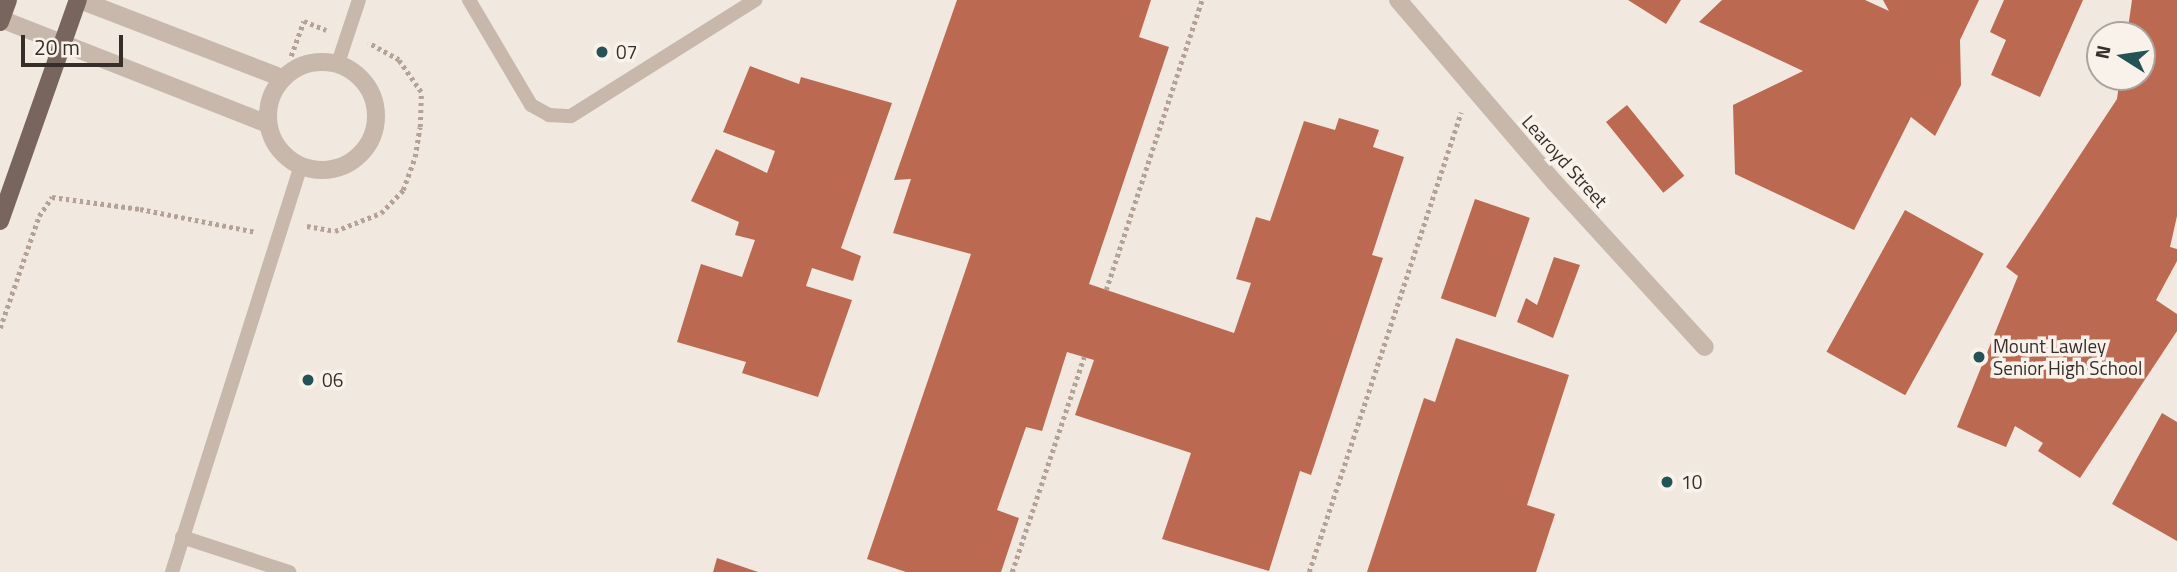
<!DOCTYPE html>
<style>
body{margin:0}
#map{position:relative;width:2177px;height:572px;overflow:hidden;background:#f1e8df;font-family:"Titillium Web",sans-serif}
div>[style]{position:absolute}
.building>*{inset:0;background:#bc6952;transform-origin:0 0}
.path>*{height:4.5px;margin-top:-2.25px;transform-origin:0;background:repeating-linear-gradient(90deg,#b4a296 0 3.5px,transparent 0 7px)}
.lane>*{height:14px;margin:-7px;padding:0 7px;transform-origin:7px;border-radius:7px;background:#c8b8ac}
.street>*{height:18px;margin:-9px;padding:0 9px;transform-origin:9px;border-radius:9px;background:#c8b8ac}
.street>.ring{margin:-9px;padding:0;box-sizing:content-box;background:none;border:18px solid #c8b8ac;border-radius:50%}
.primary>*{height:18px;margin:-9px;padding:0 9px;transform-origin:9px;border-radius:9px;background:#78655d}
.dots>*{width:19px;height:19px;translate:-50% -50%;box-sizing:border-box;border:4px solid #f9f2eb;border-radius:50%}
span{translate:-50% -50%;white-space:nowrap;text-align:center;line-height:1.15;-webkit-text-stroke:7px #f9f2eb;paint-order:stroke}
.poi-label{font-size:19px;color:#372e2a}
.left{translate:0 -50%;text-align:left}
.street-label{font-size:19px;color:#372e2a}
.north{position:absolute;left:2086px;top:21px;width:70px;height:70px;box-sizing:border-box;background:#f9f2eb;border:2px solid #aba49e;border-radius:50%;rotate:282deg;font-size:19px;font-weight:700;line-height:28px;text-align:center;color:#372e2a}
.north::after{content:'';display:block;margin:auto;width:24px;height:32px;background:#235455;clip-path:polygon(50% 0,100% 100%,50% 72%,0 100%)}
.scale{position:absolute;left:21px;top:35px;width:102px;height:32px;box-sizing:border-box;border:4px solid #372e2a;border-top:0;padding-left:9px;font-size:21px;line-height:24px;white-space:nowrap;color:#372e2a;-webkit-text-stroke:5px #f9f2eb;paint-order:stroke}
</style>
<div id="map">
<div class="building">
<i style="clip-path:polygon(957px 0,1151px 0,1139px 37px,1169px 47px,1089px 284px,1234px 333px,1251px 283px,1236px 279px,1256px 217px,1270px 221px,1304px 121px,1335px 130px,1339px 118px,1379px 130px,1373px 147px,1404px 157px,1372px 255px,1383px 258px,1311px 475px,1300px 471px,1269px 571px,1162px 539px,1191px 453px,1075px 415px,1094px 360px,1067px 352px,1042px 431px,1026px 427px,997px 510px,1019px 518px,1001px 572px,906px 572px,867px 559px,971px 254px,893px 233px,911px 179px,894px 180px)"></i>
<i style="clip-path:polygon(1628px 0,1681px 0,1666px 24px)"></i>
<i style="clip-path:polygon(1722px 0,1865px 0,1889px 11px,1883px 0,1979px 0,1960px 40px,1961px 85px,1935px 136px,1911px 117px,1854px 230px,1735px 174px,1733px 105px,1803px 71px,1699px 22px)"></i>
<i style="clip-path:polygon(2004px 0,2083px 0,2040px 97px,1991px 75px,2006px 40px,1990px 32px)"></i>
<i style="clip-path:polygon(2132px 0,2177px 0,2177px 216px,2170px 247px,2177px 249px,2177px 261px,2156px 300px,2177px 314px,2177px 331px,2080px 478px,2038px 451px,2043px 443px,2015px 426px,2006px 447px,1957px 427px,2018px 276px,2006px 267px,2117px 99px,2120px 77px,2142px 77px,2142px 35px,2127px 35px)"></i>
<i style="clip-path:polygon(750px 66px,799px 84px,801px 77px,892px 103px,841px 248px,861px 256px,853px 281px,812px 268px,806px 286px,852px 300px,818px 397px,742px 373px,746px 362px,677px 342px,701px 264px,742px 277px,755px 240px,735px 235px,739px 222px,691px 201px,716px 149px,767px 173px,775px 151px,723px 132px)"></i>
<i style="left:1627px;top:105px;width:91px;height:27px;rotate:51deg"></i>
<i style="left:1475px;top:199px;width:58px;height:105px;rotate:19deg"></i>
<i style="left:1905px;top:210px;width:90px;height:162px;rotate:29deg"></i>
<i style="clip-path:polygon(1554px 257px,1580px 265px,1553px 338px,1517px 322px,1526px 298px,1537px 305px)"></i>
<i style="clip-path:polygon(1456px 338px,1569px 375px,1527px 505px,1555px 514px,1536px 572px,1367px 572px,1424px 398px,1435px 402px)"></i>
<i style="clip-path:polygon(2162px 413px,2177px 422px,2177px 541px,2112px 504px)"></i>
<i style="clip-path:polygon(717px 558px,758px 572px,713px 572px)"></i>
</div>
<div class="path">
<i style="left:291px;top:56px;width:37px;rotate:-70deg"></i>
<i style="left:304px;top:21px;width:24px;rotate:22deg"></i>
<i style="left:307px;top:226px;width:28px;rotate:10deg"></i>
<i style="left:335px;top:231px;width:49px;rotate:-21.4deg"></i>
<i style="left:381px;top:213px;width:32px;rotate:-46deg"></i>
<i style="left:403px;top:190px;width:35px;rotate:-70deg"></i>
<i style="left:415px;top:157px;width:30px;rotate:-81deg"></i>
<i style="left:420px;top:127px;width:35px;rotate:-88deg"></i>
<i style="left:421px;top:92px;width:39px;rotate:-125deg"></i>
<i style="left:399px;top:60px;width:35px;rotate:-151deg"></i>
<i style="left:1106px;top:290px;width:305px;rotate:-71.7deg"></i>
<i style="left:0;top:328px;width:119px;rotate:-70.8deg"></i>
<i style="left:39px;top:216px;width:23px;rotate:-56deg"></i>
<i style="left:52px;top:197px;width:89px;rotate:7.8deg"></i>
<i style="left:140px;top:209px;width:118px;rotate:11.2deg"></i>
<i style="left:1012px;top:572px;width:227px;rotate:-71.5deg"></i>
<i style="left:1309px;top:572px;width:484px;rotate:-71.7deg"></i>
</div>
<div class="lane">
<i style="left:469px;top:0;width:122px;rotate:59.4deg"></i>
<i style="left:531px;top:105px;width:21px;rotate:29deg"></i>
<i style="left:549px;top:115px;width:22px;rotate:3deg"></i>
<i style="left:571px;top:116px;width:218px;rotate:-32.2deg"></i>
<i style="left:338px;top:63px;width:66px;rotate:-71.6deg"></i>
<i style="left:182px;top:537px;width:113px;rotate:18.1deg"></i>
<i style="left:172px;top:572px;width:426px;rotate:-72.4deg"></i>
</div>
<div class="street">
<i style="left:80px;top:0;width:217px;rotate:21.1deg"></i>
<i style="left:1398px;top:0;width:241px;rotate:49.4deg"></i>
<i style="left:1555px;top:183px;width:222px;rotate:47.6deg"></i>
<i style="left:1px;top:19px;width:287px;rotate:21.5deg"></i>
<i class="ring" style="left:268px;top:62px;width:90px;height:90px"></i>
</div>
<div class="primary">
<i style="left:0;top:22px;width:23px;rotate:-70deg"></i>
<i style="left:0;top:221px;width:234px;rotate:-70.6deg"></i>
</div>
<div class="dots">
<i style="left:602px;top:52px;background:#235455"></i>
<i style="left:1979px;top:357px;background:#235455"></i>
<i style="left:308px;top:380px;background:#235455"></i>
<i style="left:1667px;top:482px;background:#235455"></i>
</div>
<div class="poi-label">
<span class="left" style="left:616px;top:52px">07</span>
<span class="left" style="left:1993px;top:357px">Mount Lawley<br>Senior High School</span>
<span class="left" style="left:322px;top:380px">06</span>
<span class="left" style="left:1681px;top:482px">10</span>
</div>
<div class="street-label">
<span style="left:1565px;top:161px;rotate:48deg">Learoyd Street</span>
</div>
<div class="north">N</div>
<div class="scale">20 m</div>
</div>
